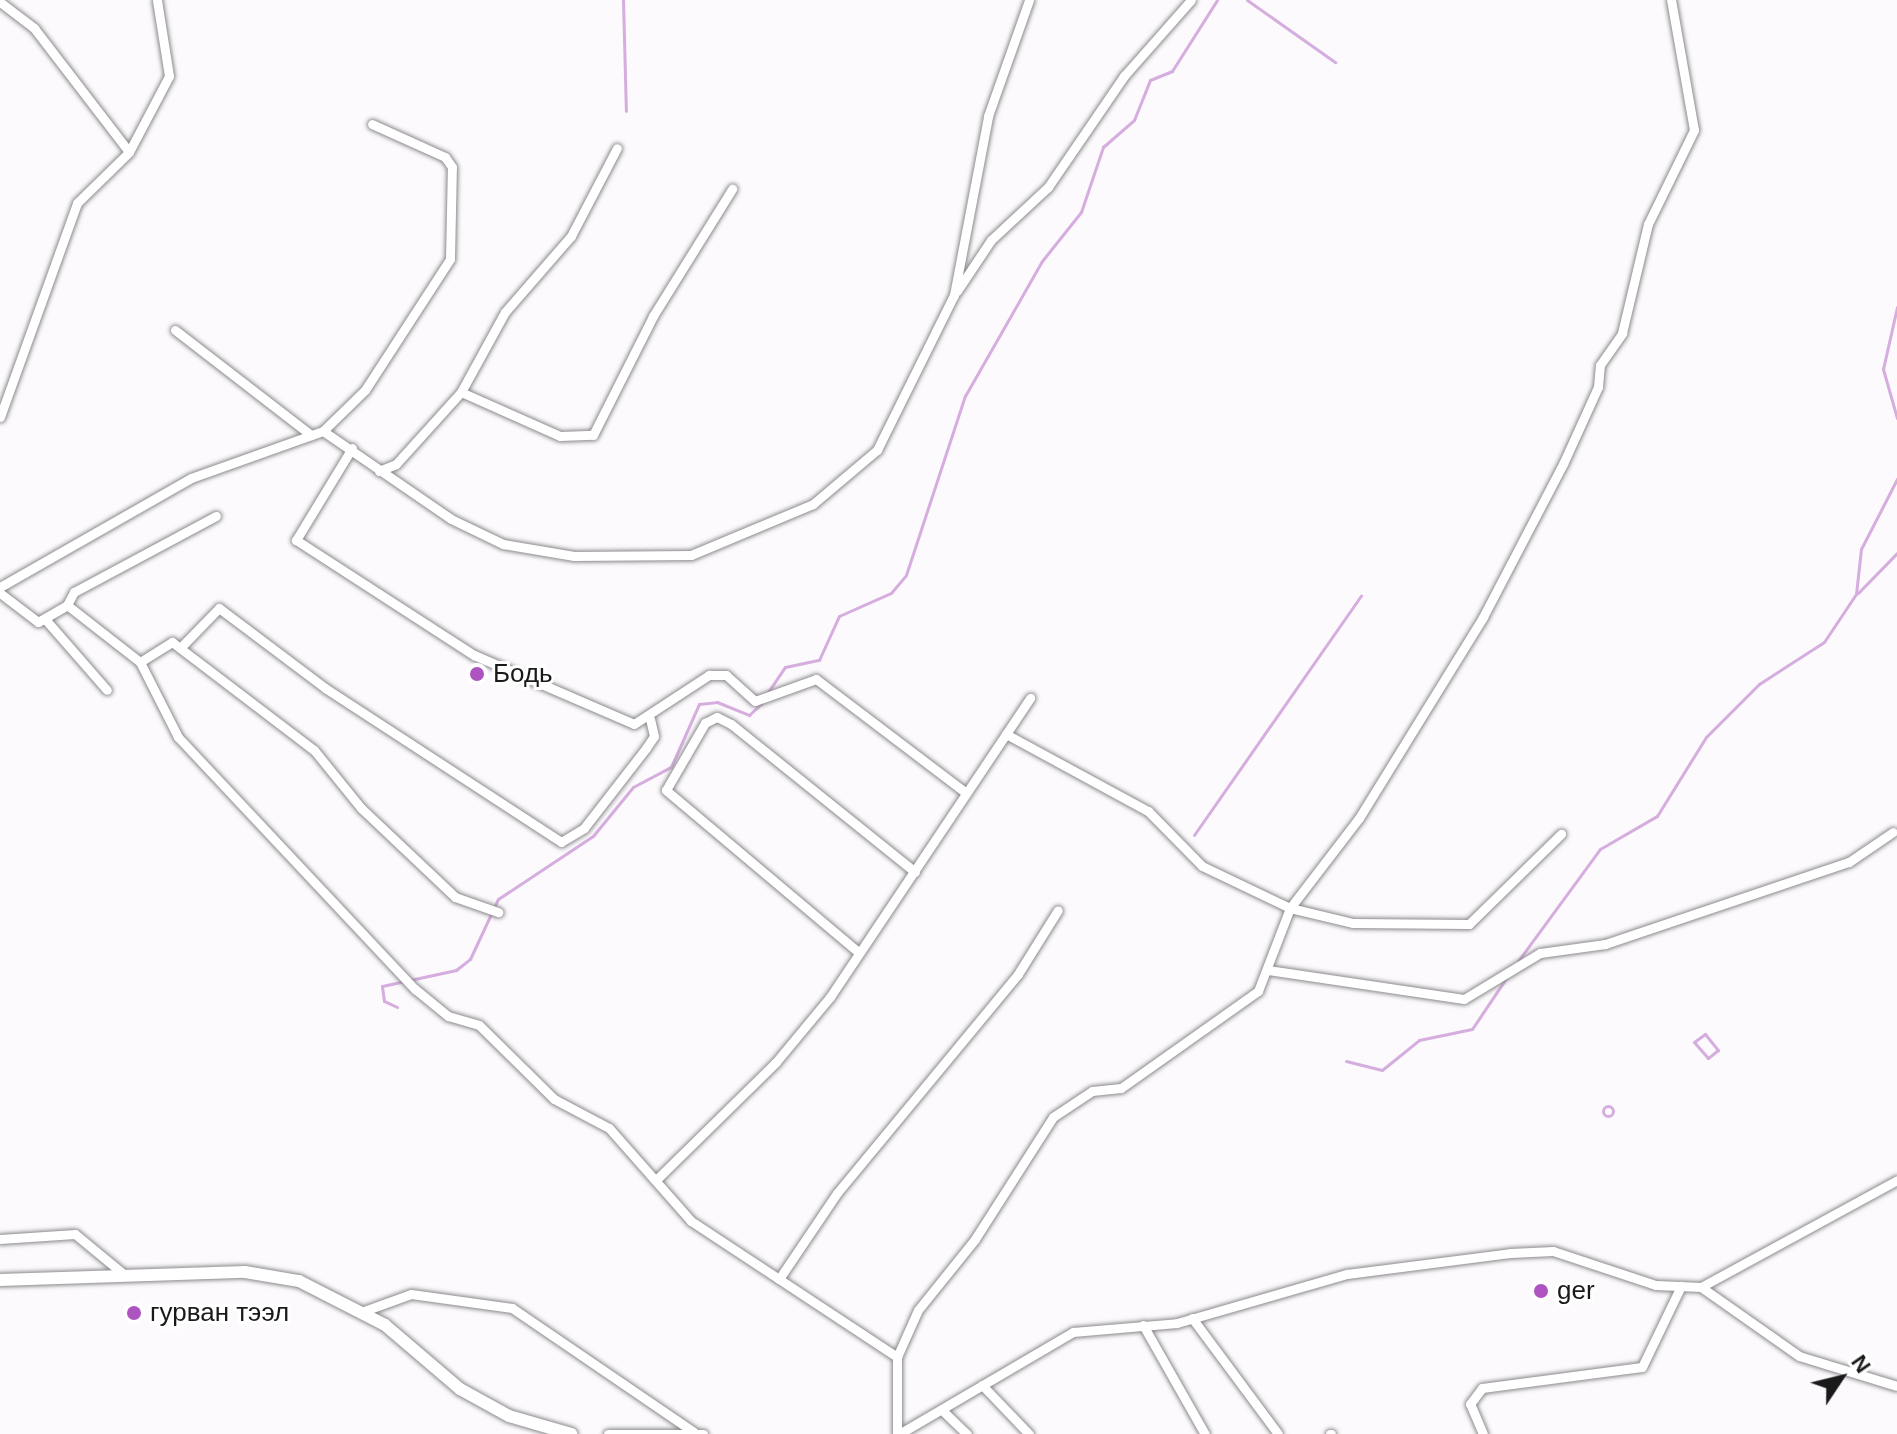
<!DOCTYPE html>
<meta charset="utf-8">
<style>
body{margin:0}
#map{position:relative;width:1897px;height:1434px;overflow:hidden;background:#fcfafd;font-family:Helvetica,sans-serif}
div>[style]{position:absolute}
.stream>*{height:3px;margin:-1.5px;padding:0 1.5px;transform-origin:1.5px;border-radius:1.5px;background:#d5adde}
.stream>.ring{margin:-1.5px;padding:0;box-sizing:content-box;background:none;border:3px solid #d5adde;border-radius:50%}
.roads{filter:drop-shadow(0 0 2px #8c8a8d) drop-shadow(0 0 2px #8c8a8d)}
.street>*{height:9px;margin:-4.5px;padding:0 4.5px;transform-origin:4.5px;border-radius:4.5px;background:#fff}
.secondary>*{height:12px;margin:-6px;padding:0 6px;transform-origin:6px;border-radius:6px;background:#fff}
.dots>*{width:22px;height:22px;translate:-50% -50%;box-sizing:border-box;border:4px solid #fff;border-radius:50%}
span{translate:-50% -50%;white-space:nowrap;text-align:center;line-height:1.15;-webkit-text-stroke:6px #fff;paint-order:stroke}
.poi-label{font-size:26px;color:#1b1a1b}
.left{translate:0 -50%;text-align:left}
.north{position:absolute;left:1801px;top:1338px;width:80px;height:80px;-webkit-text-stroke:6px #fff;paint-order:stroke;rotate:55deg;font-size:22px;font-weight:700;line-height:32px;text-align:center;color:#1b1a1b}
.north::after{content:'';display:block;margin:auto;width:28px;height:36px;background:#1b1a1b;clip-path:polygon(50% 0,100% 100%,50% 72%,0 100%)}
</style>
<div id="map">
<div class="stream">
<i style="left:623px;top:0;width:111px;rotate:88.5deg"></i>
<i style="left:1247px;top:0;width:108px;rotate:35.2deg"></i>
<i style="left:1897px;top:307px;width:64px;rotate:102.7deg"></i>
<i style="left:1883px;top:369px;width:51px;rotate:74.1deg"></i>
<i style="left:1858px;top:593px;width:56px;rotate:-45.7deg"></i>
<i style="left:766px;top:695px;width:34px;rotate:-56deg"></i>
<i style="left:785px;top:667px;width:35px;rotate:-12deg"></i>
<i style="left:819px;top:660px;width:48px;rotate:-65.6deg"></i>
<i style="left:839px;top:616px;width:57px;rotate:-23.9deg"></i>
<i style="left:891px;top:593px;width:23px;rotate:-50deg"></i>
<i style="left:906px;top:575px;width:188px;rotate:-71.8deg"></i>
<i style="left:965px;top:396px;width:155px;rotate:-60.3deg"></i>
<i style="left:1042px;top:261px;width:63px;rotate:-51.5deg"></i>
<i style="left:1081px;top:212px;width:69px;rotate:-71.3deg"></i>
<i style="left:1103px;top:147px;width:41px;rotate:-41.1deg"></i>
<i style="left:1134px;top:120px;width:43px;rotate:-68.2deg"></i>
<i style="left:1150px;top:80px;width:24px;rotate:-22deg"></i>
<i style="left:1172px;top:71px;width:84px;rotate:-57.6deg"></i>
<i style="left:1194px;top:835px;width:292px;rotate:-55.1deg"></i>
<i style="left:1518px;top:961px;width:139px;rotate:-53.8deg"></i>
<i style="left:1600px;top:849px;width:66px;rotate:-30.1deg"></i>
<i style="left:1657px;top:816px;width:93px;rotate:-58.2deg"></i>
<i style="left:1706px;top:737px;width:75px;rotate:-45deg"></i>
<i style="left:1759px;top:684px;width:77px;rotate:-32.9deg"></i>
<i style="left:1824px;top:642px;width:58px;rotate:-56.3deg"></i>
<i style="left:1856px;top:594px;width:45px;rotate:-83.7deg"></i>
<i style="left:1861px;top:549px;width:79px;rotate:-62.8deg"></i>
<i style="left:397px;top:1007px;width:14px;rotate:-155deg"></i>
<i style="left:384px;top:1001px;width:15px;rotate:-98deg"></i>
<i style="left:382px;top:986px;width:76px;rotate:-12.2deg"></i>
<i style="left:456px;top:970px;width:18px;rotate:-38deg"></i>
<i style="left:470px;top:959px;width:66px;rotate:-65deg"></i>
<i style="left:498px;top:899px;width:114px;rotate:-33.6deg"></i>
<i style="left:593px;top:836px;width:63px;rotate:-50.8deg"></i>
<i style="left:633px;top:787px;width:43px;rotate:-27.8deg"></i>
<i style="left:671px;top:767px;width:69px;rotate:-66deg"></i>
<i style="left:699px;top:704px;width:18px;rotate:-6deg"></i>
<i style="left:717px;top:702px;width:35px;rotate:22deg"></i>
<i style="left:749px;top:715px;width:19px;rotate:-43deg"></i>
<i style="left:1705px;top:1034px;width:21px;rotate:51deg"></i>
<i style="left:1718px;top:1050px;width:13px;rotate:141deg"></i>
<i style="left:1708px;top:1058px;width:21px;rotate:-131deg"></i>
<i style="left:1694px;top:1042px;width:14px;rotate:-36deg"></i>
<i style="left:1346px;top:1061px;width:37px;rotate:14deg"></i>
<i style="left:1382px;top:1070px;width:48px;rotate:-39deg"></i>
<i style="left:1419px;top:1040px;width:54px;rotate:-11.7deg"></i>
<i style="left:1472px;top:1029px;width:63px;rotate:-56.1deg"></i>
<i class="ring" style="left:1603px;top:1106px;width:7px;height:7px"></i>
</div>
<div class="roads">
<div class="street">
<i style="left:0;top:2px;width:43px;rotate:37.4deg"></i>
<i style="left:34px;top:28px;width:156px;rotate:52.5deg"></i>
<i style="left:957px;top:291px;width:61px;rotate:-56.3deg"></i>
<i style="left:991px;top:240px;width:78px;rotate:-42.9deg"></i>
<i style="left:1048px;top:187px;width:135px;rotate:-55.6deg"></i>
<i style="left:1124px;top:76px;width:101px;rotate:-48.6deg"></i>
<i style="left:175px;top:330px;width:172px;rotate:37.7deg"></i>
<i style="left:461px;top:392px;width:91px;rotate:-61.2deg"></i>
<i style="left:505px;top:312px;width:101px;rotate:-49deg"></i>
<i style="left:571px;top:236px;width:99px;rotate:-62.4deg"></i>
<i style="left:0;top:417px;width:227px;rotate:-70.2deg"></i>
<i style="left:77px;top:203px;width:73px;rotate:-44.4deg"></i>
<i style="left:129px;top:152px;width:86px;rotate:-62.2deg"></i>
<i style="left:169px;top:76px;width:77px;rotate:-99deg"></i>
<i style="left:323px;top:431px;width:59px;rotate:-44.3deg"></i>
<i style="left:365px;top:390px;width:156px;rotate:-57deg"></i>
<i style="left:450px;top:259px;width:92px;rotate:-88.8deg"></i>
<i style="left:452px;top:167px;width:12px;rotate:-125deg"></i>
<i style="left:445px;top:157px;width:80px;rotate:-155.7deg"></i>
<i style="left:352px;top:448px;width:108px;rotate:121.3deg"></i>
<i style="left:296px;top:540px;width:212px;rotate:32.9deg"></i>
<i style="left:474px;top:655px;width:174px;rotate:23.3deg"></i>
<i style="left:634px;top:724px;width:90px;rotate:-33.2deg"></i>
<i style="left:709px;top:675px;width:17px"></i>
<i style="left:726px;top:675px;width:39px;rotate:42deg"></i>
<i style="left:755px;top:701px;width:65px;rotate:-19.8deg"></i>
<i style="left:816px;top:679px;width:188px;rotate:37.2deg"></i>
<i style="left:379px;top:471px;width:18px;rotate:-22deg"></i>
<i style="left:396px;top:464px;width:97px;rotate:-47.9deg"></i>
<i style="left:461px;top:392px;width:108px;rotate:24deg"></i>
<i style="left:560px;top:436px;width:33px;rotate:-2deg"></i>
<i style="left:593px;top:435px;width:133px;rotate:-63.2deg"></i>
<i style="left:653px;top:316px;width:150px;rotate:-58.1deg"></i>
<i style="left:0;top:587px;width:220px;rotate:-29.7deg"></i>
<i style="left:191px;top:478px;width:140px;rotate:-19.6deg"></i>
<i style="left:323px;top:431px;width:155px;rotate:34.5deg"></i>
<i style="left:451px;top:519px;width:58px;rotate:25.7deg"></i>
<i style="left:503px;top:544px;width:72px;rotate:9.6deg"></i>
<i style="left:574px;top:556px;width:117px;rotate:-0.5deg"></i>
<i style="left:691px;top:555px;width:132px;rotate:-22.7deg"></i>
<i style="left:813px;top:504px;width:84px;rotate:-40.2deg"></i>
<i style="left:877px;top:450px;width:173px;rotate:-63.6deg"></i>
<i style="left:954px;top:295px;width:182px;rotate:-79.2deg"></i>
<i style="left:988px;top:116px;width:123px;rotate:-70.5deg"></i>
<i style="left:0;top:593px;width:48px;rotate:37.3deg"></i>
<i style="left:38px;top:622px;width:34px;rotate:-30deg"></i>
<i style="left:67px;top:605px;width:93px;rotate:38deg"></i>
<i style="left:140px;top:662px;width:38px;rotate:-32deg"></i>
<i style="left:172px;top:642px;width:178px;rotate:37.3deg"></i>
<i style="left:314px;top:750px;width:75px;rotate:51deg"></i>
<i style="left:361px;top:808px;width:129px;rotate:43.4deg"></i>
<i style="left:455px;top:897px;width:46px;rotate:19.2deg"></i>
<i style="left:67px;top:605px;width:15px;rotate:-62deg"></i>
<i style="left:74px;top:592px;width:161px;rotate:-28.2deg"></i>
<i style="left:45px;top:619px;width:94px;rotate:48.9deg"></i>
<i style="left:180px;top:648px;width:56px;rotate:-45.7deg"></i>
<i style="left:219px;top:608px;width:133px;rotate:37deg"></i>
<i style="left:325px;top:688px;width:282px;rotate:33.1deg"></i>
<i style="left:561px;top:842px;width:27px;rotate:-31deg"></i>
<i style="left:584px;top:828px;width:101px;rotate:-52.2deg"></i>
<i style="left:646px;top:748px;width:14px;rotate:-56deg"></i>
<i style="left:654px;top:736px;width:17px;rotate:-103deg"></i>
<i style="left:140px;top:662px;width:84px;rotate:63.1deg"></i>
<i style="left:178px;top:737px;width:346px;rotate:46.8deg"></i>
<i style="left:415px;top:989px;width:43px;rotate:39.3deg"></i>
<i style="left:448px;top:1016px;width:32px;rotate:16deg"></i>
<i style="left:479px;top:1025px;width:105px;rotate:44.6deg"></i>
<i style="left:554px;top:1099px;width:62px;rotate:27.8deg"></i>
<i style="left:609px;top:1128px;width:124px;rotate:48.6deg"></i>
<i style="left:691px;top:1221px;width:247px;rotate:33.4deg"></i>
<i style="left:897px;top:1357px;width:77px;rotate:90deg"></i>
<i style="left:1006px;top:734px;width:162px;rotate:28.5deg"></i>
<i style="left:1148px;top:811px;width:77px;rotate:45.5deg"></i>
<i style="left:1202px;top:866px;width:98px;rotate:25.5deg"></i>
<i style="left:1290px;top:908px;width:65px;rotate:13.4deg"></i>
<i style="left:1353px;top:923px;width:116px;rotate:0.5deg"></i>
<i style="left:1469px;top:924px;width:129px;rotate:-44.4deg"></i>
<i style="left:857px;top:951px;width:250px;rotate:-139.9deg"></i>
<i style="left:666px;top:790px;width:78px;rotate:-59.8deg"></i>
<i style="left:705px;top:723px;width:13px;rotate:-27deg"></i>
<i style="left:717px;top:717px;width:16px;rotate:27deg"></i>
<i style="left:731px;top:724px;width:236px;rotate:38.8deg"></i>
<i style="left:1268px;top:970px;width:198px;rotate:8.4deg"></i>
<i style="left:1464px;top:999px;width:89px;rotate:-31.2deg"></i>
<i style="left:1540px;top:953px;width:66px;rotate:-7.9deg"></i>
<i style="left:1605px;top:944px;width:257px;rotate:-18.6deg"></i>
<i style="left:1849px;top:862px;width:53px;rotate:-34.3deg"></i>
<i style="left:657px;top:1179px;width:167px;rotate:-44.5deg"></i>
<i style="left:776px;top:1062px;width:85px;rotate:-50.3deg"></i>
<i style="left:830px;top:997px;width:360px;rotate:-56.2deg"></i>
<i style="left:0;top:1239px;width:75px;rotate:-3.8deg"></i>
<i style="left:75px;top:1234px;width:66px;rotate:39.5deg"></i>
<i style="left:779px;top:1279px;width:104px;rotate:-56deg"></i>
<i style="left:837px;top:1193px;width:284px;rotate:-50.4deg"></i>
<i style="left:1018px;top:974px;width:75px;rotate:-58deg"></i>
<i style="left:1701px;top:1287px;width:120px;rotate:35.1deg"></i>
<i style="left:1799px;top:1356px;width:102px;rotate:17deg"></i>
<i style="left:364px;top:1311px;width:50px;rotate:-19.9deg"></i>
<i style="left:411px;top:1294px;width:102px;rotate:7.9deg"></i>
<i style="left:512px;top:1308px;width:220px;rotate:34.3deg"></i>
<i style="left:1192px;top:1318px;width:144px;rotate:53.4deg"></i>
<i style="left:1143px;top:1325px;width:125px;rotate:60.4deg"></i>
<i style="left:897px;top:1357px;width:51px;rotate:-65.9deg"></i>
<i style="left:918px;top:1310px;width:91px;rotate:-51.2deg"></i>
<i style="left:975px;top:1239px;width:145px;rotate:-57.4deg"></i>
<i style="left:1053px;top:1117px;width:47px;rotate:-33.7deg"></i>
<i style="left:1092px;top:1091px;width:29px;rotate:-6deg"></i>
<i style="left:1121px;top:1088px;width:168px;rotate:-35.3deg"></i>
<i style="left:1258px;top:991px;width:89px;rotate:-68.9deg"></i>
<i style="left:1290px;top:908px;width:113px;rotate:-52.5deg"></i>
<i style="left:1359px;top:818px;width:236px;rotate:-58.3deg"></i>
<i style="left:1483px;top:617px;width:173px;rotate:-62.4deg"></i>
<i style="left:1563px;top:464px;width:85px;rotate:-65.6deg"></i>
<i style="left:1598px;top:387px;width:22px;rotate:-85deg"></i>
<i style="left:1600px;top:365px;width:39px;rotate:-55deg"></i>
<i style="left:1622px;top:333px;width:112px;rotate:-76.6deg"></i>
<i style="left:1648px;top:224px;width:105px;rotate:-63.9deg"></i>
<i style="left:1694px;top:130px;width:132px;rotate:-100deg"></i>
<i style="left:982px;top:1385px;width:68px;rotate:46.2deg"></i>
<i style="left:944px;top:1412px;width:32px;rotate:44deg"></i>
<i style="left:608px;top:1434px;width:95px"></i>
<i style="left:899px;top:1434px;width:202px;rotate:-30.4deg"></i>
<i style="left:1073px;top:1332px;width:104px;rotate:-4.9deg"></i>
<i style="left:1177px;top:1323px;width:177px;rotate:-16.1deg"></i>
<i style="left:1347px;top:1274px;width:164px;rotate:-7.3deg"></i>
<i style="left:1510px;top:1253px;width:43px;rotate:-2.7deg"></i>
<i style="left:1553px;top:1251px;width:108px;rotate:18.3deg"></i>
<i style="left:1656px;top:1285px;width:45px;rotate:2.5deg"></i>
<i style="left:1701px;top:1287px;width:223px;rotate:-28.6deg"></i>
<i style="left:1330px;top:1434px;width:1px"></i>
<i style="left:1483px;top:1434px;width:33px;rotate:-113deg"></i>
<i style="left:1470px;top:1404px;width:20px;rotate:-53deg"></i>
<i style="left:1482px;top:1388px;width:161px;rotate:-7.5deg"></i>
<i style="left:1642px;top:1367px;width:90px;rotate:-64.3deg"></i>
</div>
<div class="secondary">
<i style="left:0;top:1280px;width:245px;rotate:-1.9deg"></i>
<i style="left:245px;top:1272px;width:55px;rotate:9.5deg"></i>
<i style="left:299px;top:1281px;width:97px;rotate:27.1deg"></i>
<i style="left:385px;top:1325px;width:99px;rotate:40.5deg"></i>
<i style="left:460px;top:1389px;width:56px;rotate:28.9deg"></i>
<i style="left:509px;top:1416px;width:65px;rotate:16.2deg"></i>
</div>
</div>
<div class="dots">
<i style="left:477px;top:674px;background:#ae54c1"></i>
<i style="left:1541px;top:1291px;background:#ae54c1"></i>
<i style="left:134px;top:1313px;background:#ae54c1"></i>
</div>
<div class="poi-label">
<span class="left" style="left:493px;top:674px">Бодь</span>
<span class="left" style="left:1557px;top:1291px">ger</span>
<span class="left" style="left:150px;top:1313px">гурван тээл</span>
</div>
<div class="north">N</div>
</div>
